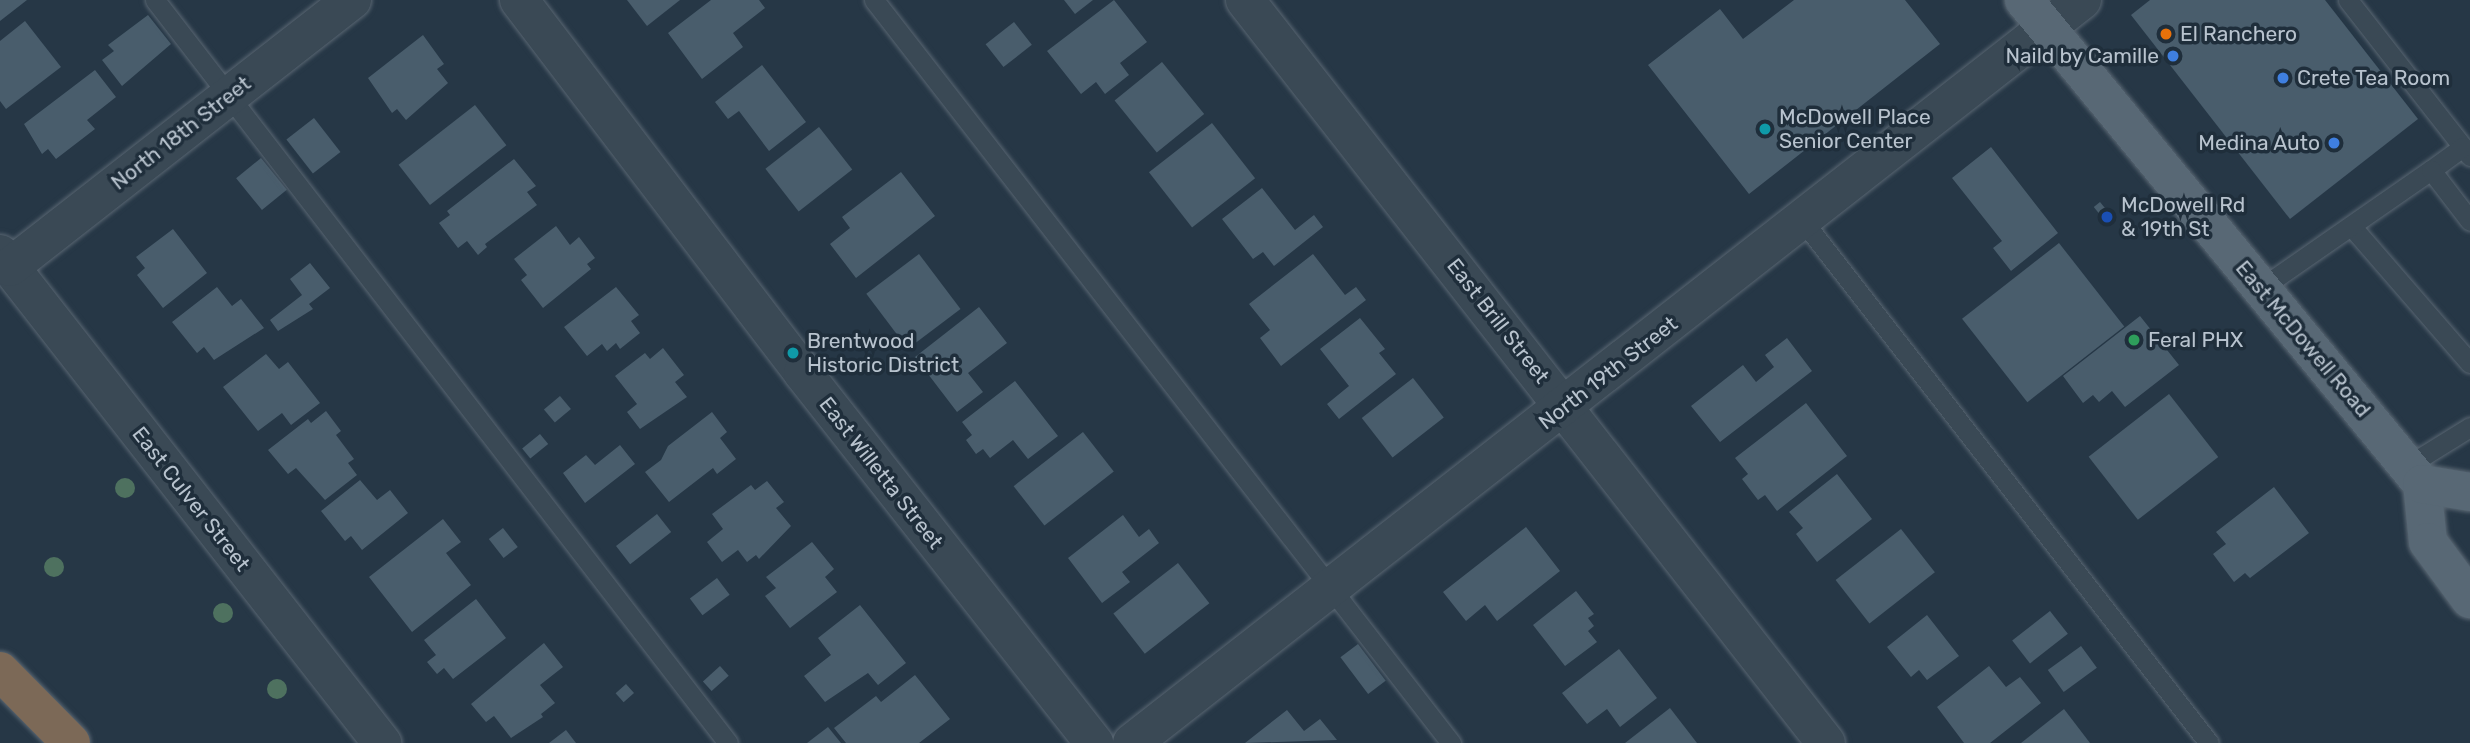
<!DOCTYPE html>
<style>
body{margin:0}
#map{position:relative;width:2470px;height:743px;overflow:hidden;background:#263746;font-family:Rubik,sans-serif}
div>[style]{position:absolute}
.building>*{inset:0;background:#495d6c;transform-origin:0 0}
.roads{filter:drop-shadow(0 0 2px #596672) drop-shadow(0 0 2px #596672)}
.lane>*{height:19px;margin:-9.5px;padding:0 9.5px;transform-origin:9.5px;border-radius:9.5px;background:#3a4955}
.street>*{height:38px;margin:-19px;padding:0 19px;transform-origin:19px;border-radius:19px;background:#3a4955}
.primary>*{height:38px;margin:-19px;padding:0 19px;transform-origin:19px;border-radius:19px;background:#586875}
.highway>*{height:38px;margin:-19px;padding:0 19px;transform-origin:19px;border-radius:19px;background:#7c6957}
.trees>*{width:20px;height:20px;margin:-10px;border-radius:50%;background:#4e715f}
.dots>*{width:19px;height:19px;translate:-50% -50%;box-sizing:border-box;border:4px solid #1f2e3b;border-radius:50%}
span{translate:-50% -50%;white-space:nowrap;text-align:center;line-height:1.15;-webkit-text-stroke:7px #1f2e3b;paint-order:stroke}
.poi-label{font-size:21px;color:#b8c3ce}
.left{translate:0 -50%;text-align:left}
.right{translate:-100% -50%;text-align:right}
.street-label{font-size:21px;color:#b8c3ce}
</style>
<div id="map">
<div class="building">
<i style="clip-path:polygon(0 0,27px 0,0 21px)"></i>
<i style="clip-path:polygon(627px 0,680px 0,647px 26px)"></i>
<i style="clip-path:polygon(711px 0,759px 0,765px 8px,733px 33px,743px 47px,702px 79px,668px 33px)"></i>
<i style="clip-path:polygon(1064px 0,1093px 0,1075px 14px)"></i>
<i style="clip-path:polygon(1114px 0,1147px 42px,1120px 63px,1129px 75px,1105px 94px,1096px 82px,1081px 94px,1047px 51px)"></i>
<i style="clip-path:polygon(1794px 0,1905px 0,1940px 44px,1749px 194px,1648px 65px,1720px 9px,1743px 39px)"></i>
<i style="clip-path:polygon(2150px 0,2325px 0,2418px 119px,2290px 219px,2131px 15px)"></i>
<i style="clip-path:polygon(148px 15px,171px 44px,122px 86px,102px 60px,114px 51px,108px 45px)"></i>
<i style="clip-path:polygon(25px 21px,61px 67px,6px 109px,0 101px,0 41px)"></i>
<i style="left:1014px;top:22px;width:29px;height:36px;rotate:52deg"></i>
<i style="clip-path:polygon(423px 35px,444px 64px,437px 69px,448px 83px,406px 120px,397px 109px,392px 113px,368px 78px)"></i>
<i style="left:1162px;top:62px;width:67px;height:61px;rotate:51deg"></i>
<i style="clip-path:polygon(762px 65px,806px 122px,769px 151px,739px 111px,728px 119px,715px 102px)"></i>
<i style="clip-path:polygon(95px 70px,116px 97px,87px 120px,95px 129px,56px 159px,48px 149px,42px 154px,24px 124px)"></i>
<i style="left:475px;top:105px;width:51px;height:97px;rotate:52deg"></i>
<i style="left:314px;top:118px;width:43px;height:35px;rotate:52deg"></i>
<i style="left:1212px;top:123px;width:70px;height:80px;rotate:52deg"></i>
<i style="left:819px;top:127px;width:54px;height:68px;rotate:52deg"></i>
<i style="clip-path:polygon(1991px 147px,2058px 233px,2011px 271px,1993px 248px,2002px 241px,1952px 178px)"></i>
<i style="left:261px;top:158px;width:41px;height:32px;rotate:51deg"></i>
<i style="clip-path:polygon(514px 159px,536px 186px,527px 192px,537px 205px,485px 244px,487px 247px,478px 255px,467px 241px,458px 248px,439px 223px,450px 215px,447px 211px)"></i>
<i style="clip-path:polygon(901px 172px,935px 216px,856px 278px,830px 244px,850px 228px,842px 217px)"></i>
<i style="clip-path:polygon(1262px 188px,1295px 230px,1314px 215px,1323px 227px,1274px 266px,1263px 252px,1253px 259px,1222px 219px)"></i>
<i style="left:2100px;top:202px;width:19px;height:8px;rotate:51deg"></i>
<i style="clip-path:polygon(556px 226px,570px 245px,579px 237px,595px 258px,587px 264px,591px 269px,543px 308px,521px 280px,527px 275px,514px 259px)"></i>
<i style="clip-path:polygon(173px 229px,207px 273px,163px 308px,137px 275px,145px 268px,136px 257px)"></i>
<i style="left:2059px;top:243px;width:106px;height:123px;rotate:52deg"></i>
<i style="left:919px;top:254px;width:69px;height:66px;rotate:53deg"></i>
<i style="clip-path:polygon(1313px 254px,1345px 295px,1356px 287px,1366px 300px,1281px 366px,1260px 338px,1270px 330px,1249px 304px)"></i>
<i style="clip-path:polygon(310px 263px,330px 288px,309px 304px,313px 309px,278px 331px,270px 320px,302px 295px,290px 279px)"></i>
<i style="clip-path:polygon(217px 287px,232px 306px,241px 299px,264px 328px,214px 360px,204px 347px,197px 353px,172px 322px)"></i>
<i style="clip-path:polygon(616px 287px,639px 315px,631px 321px,640px 333px,620px 349px,616px 343px,607px 351px,602px 344px,587px 356px,564px 327px)"></i>
<i style="clip-path:polygon(979px 307px,1007px 343px,968px 373px,983px 392px,957px 412px,915px 357px)"></i>
<i style="clip-path:polygon(2140px 316px,2179px 365px,2125px 407px,2112px 391px,2099px 402px,2093px 395px,2083px 403px,2063px 376px)"></i>
<i style="clip-path:polygon(1360px 318px,1385px 349px,1379px 353px,1396px 374px,1339px 419px,1327px 404px,1349px 386px,1320px 349px)"></i>
<i style="clip-path:polygon(1787px 338px,1812px 371px,1720px 442px,1691px 406px,1743px 365px,1756px 382px,1774px 367px,1765px 355px)"></i>
<i style="clip-path:polygon(663px 348px,684px 375px,675px 382px,687px 397px,640px 429px,627px 412px,637px 404px,615px 376px,645px 353px,650px 359px)"></i>
<i style="clip-path:polygon(266px 354px,279px 369px,288px 362px,320px 403px,291px 425px,282px 413px,258px 431px,223px 387px)"></i>
<i style="left:1413px;top:378px;width:50px;height:65px;rotate:52deg"></i>
<i style="clip-path:polygon(1015px 381px,1058px 436px,1028px 459px,1013px 440px,990px 458px,983px 449px,976px 454px,966px 440px,972px 435px,962px 422px)"></i>
<i style="left:2169px;top:394px;width:80px;height:102px;rotate:52deg"></i>
<i style="left:560px;top:396px;width:17px;height:21px;rotate:50deg"></i>
<i style="clip-path:polygon(1806px 403px,1847px 456px,1777px 511px,1765px 495px,1758px 500px,1742px 479px,1748px 474px,1735px 458px)"></i>
<i style="clip-path:polygon(326px 411px,341px 431px,336px 435px,354px 459px,348px 463px,357px 475px,325px 500px,296px 468px,288px 474px,268px 450px,308px 419px,311px 423px)"></i>
<i style="clip-path:polygon(712px 412px,727px 432px,720px 438px,736px 459px,717px 474px,713px 468px,669px 502px,645px 472px,661px 460px,668px 446px)"></i>
<i style="left:1083px;top:432px;width:50px;height:88px;rotate:52deg"></i>
<i style="left:540px;top:434px;width:13px;height:23px;rotate:51deg"></i>
<i style="clip-path:polygon(620px 445px,635px 464px,585px 503px,563px 473px,586px 455px,595px 465px)"></i>
<i style="clip-path:polygon(1837px 474px,1872px 519px,1817px 562px,1796px 534px,1803px 528px,1789px 512px)"></i>
<i style="clip-path:polygon(360px 480px,377px 500px,390px 490px,408px 513px,362px 550px,351px 536px,345px 541px,321px 511px)"></i>
<i style="clip-path:polygon(767px 481px,784px 502px,776px 508px,791px 526px,759px 559px,756px 555px,747px 562px,738px 550px,722px 562px,707px 542px,723px 529px,712px 514px,751px 485px,755px 490px)"></i>
<i style="clip-path:polygon(2274px 487px,2309px 533px,2250px 578px,2245px 573px,2234px 582px,2213px 554px,2226px 544px,2216px 532px)"></i>
<i style="left:657px;top:514px;width:23px;height:52px;rotate:52deg"></i>
<i style="clip-path:polygon(1123px 515px,1139px 537px,1149px 529px,1159px 543px,1122px 572px,1130px 582px,1102px 603px,1068px 558px)"></i>
<i style="clip-path:polygon(443px 519px,461px 542px,446px 553px,471px 585px,412px 632px,369px 577px)"></i>
<i style="clip-path:polygon(1526px 527px,1560px 571px,1497px 621px,1485px 605px,1466px 621px,1443px 592px)"></i>
<i style="left:503px;top:528px;width:24px;height:18px;rotate:52deg"></i>
<i style="left:1901px;top:529px;width:55px;height:83px;rotate:52deg"></i>
<i style="clip-path:polygon(812px 542px,834px 569px,825px 577px,837px 592px,790px 628px,765px 596px,776px 588px,766px 577px)"></i>
<i style="left:1178px;top:563px;width:51px;height:82px;rotate:52deg"></i>
<i style="left:717px;top:578px;width:21px;height:34px;rotate:53deg"></i>
<i style="clip-path:polygon(1576px 591px,1594px 614px,1588px 618px,1594px 626px,1588px 631px,1597px 642px,1565px 666px,1533px 625px)"></i>
<i style="clip-path:polygon(476px 599px,506px 638px,453px 679px,444px 668px,437px 674px,427px 662px,436px 655px,424px 640px)"></i>
<i style="clip-path:polygon(860px 605px,906px 663px,878px 685px,868px 673px,825px 702px,804px 676px,831px 655px,818px 638px)"></i>
<i style="left:2050px;top:611px;width:29px;height:48px;rotate:52deg"></i>
<i style="clip-path:polygon(1927px 615px,1959px 656px,1927px 680px,1919px 670px,1911px 677px,1887px 647px)"></i>
<i style="clip-path:polygon(544px 643px,563px 667px,540px 685px,555px 703px,541px 714px,543px 717px,511px 738px,494px 716px,486px 722px,471px 704px)"></i>
<i style="left:1358px;top:644px;width:46px;height:22px;rotate:53deg"></i>
<i style="left:2081px;top:646px;width:27px;height:41px;rotate:54deg"></i>
<i style="clip-path:polygon(1619px 649px,1657px 698px,1620px 727px,1607px 709px,1587px 724px,1562px 693px)"></i>
<i style="left:720px;top:666px;width:13px;height:23px;rotate:48deg"></i>
<i style="clip-path:polygon(1989px 666px,2006px 687px,2020px 677px,2041px 703px,1990px 743px,1964px 743px,1937px 707px)"></i>
<i style="clip-path:polygon(915px 675px,950px 719px,919px 743px,846px 743px,834px 728px,876px 696px,881px 702px)"></i>
<i style="left:626px;top:684px;width:12px;height:14px;rotate:48deg"></i>
<i style="clip-path:polygon(1670px 708px,1697px 743px,1625px 743px)"></i>
<i style="clip-path:polygon(2064px 709px,2090px 743px,2021px 743px)"></i>
<i style="clip-path:polygon(1287px 710px,1304px 731px,1320px 719px,1337px 740px,1245px 743px)"></i>
<i style="clip-path:polygon(828px 727px,841px 743px,807px 743px)"></i>
<i style="clip-path:polygon(566px 730px,576px 743px,549px 743px)"></i>
</div>
<div class="roads">
<div class="lane">
<i style="left:155px;top:0;width:938px;rotate:52.36deg"></i>
<i style="left:874px;top:0;width:941px;rotate:52.17deg"></i>
<i style="left:2348px;top:0;width:198px;rotate:52deg"></i>
<i style="left:2431px;top:170px;width:39px;rotate:-36deg"></i>
<i style="left:1803px;top:221px;width:661px;rotate:52.13deg"></i>
<i style="left:2352px;top:227px;width:180px;rotate:49.1deg"></i>
<i style="left:2261px;top:288px;width:207px;rotate:-34.8deg"></i>
<i style="left:2431px;top:170px;width:64px;rotate:52.6deg"></i>
<i style="left:2407px;top:466px;width:74px;rotate:-31.8deg"></i>
</div>
<div class="street">
<i style="left:519px;top:0;width:469px;rotate:52.7deg"></i>
<i style="left:803px;top:373px;width:471px;rotate:51.8deg"></i>
<i style="left:1245px;top:0;width:943px;rotate:51.98deg"></i>
<i style="left:0;top:254px;width:621px;rotate:52deg"></i>
<i style="left:10px;top:267px;width:434px;rotate:-38deg"></i>
<i style="left:1132px;top:743px;width:1206px;rotate:-38.03deg"></i>
</div>
<div class="primary">
<i style="left:2024px;top:0;width:627px;rotate:50.57deg"></i>
<i style="left:2422px;top:484px;width:58px;rotate:84.1deg"></i>
<i style="left:2428px;top:542px;width:71px;rotate:53.6deg"></i>
<i style="left:2422px;top:484px;width:49px;rotate:9.5deg"></i>
</div>
<div class="highway">
<i style="left:0;top:671px;width:101px;rotate:45.4deg"></i>
</div>
</div>
<div class="trees">
<i style="left:125px;top:488px"></i>
<i style="left:54px;top:567px"></i>
<i style="left:223px;top:613px"></i>
<i style="left:277px;top:689px"></i>
</div>
<div class="dots">
<i style="left:2166px;top:34px;background:#e8710a"></i>
<i style="left:2173px;top:56px;background:#3f7fe0"></i>
<i style="left:2283px;top:78px;background:#3f7fe0"></i>
<i style="left:1765px;top:129px;background:#0f9aa8"></i>
<i style="left:2334px;top:143px;background:#3f7fe0"></i>
<i style="left:2107px;top:217px;background:#1a4fb4"></i>
<i style="left:2134px;top:340px;background:#2e9e5b"></i>
<i style="left:793px;top:353px;background:#0f9aa8"></i>
</div>
<div class="poi-label">
<span class="left" style="left:2180px;top:34px">El Ranchero</span>
<span class="right" style="left:2159px;top:56px">Naild by Camille</span>
<span class="left" style="left:2297px;top:78px">Crete Tea Room</span>
<span class="left" style="left:1779px;top:129px">McDowell Place<br>Senior Center</span>
<span class="right" style="left:2320px;top:143px">Medina Auto</span>
<span class="left" style="left:2121px;top:217px">McDowell Rd<br>&amp; 19th St</span>
<span class="left" style="left:2148px;top:340px">Feral PHX</span>
<span class="left" style="left:807px;top:353px">Brentwood<br>Historic District</span>
</div>
<div class="street-label">
<span style="left:181px;top:133px;rotate:-38deg">North 18th Street</span>
<span style="left:1498px;top:321px;rotate:52deg">East Brill Street</span>
<span style="left:2303px;top:339px;rotate:50deg">East McDowell Road</span>
<span style="left:1608px;top:373px;rotate:-38deg">North 19th Street</span>
<span style="left:881px;top:473px;rotate:52deg">East Willetta Street</span>
<span style="left:191px;top:499px;rotate:52deg">East Culver Street</span>
</div>
</div>
